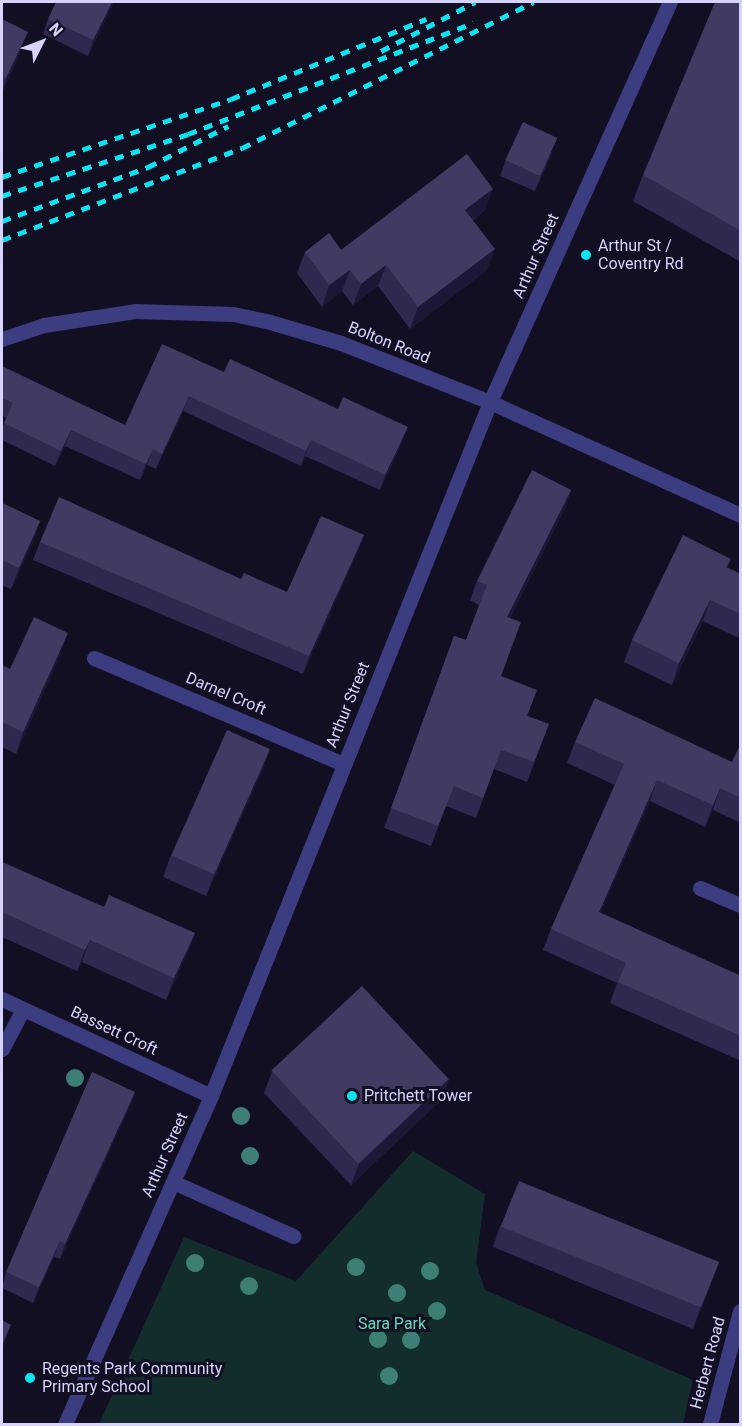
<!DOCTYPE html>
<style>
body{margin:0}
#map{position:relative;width:742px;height:1426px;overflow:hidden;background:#120f23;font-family:Roboto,sans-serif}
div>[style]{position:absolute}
.green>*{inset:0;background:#122d2b}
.lane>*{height:15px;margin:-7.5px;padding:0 7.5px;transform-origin:7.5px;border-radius:7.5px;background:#3c3c80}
.street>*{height:15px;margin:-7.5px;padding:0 7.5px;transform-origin:7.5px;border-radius:7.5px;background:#3c3c80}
.rail>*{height:4.5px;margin-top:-2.25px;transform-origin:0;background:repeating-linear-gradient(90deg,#09e5f3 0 9px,transparent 0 17px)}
.trees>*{width:18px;height:18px;margin:-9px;border-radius:50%;background:#3d7f75}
.wall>*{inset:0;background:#2f2950}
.shaded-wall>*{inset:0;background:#1c1736}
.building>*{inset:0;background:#413b63;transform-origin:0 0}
.dots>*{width:16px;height:16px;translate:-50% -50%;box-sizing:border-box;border:3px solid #120f23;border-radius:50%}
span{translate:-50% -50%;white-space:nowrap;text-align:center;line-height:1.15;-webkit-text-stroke:6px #120f23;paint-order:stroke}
.poi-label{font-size:16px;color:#d6d3fd}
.left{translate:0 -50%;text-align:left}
.street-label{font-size:16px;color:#d6d3fd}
.park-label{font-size:16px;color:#61dbb8}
.frame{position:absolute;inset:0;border:3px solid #d6d3fd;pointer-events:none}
.north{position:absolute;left:12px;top:12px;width:60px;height:60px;-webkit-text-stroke:4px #120f23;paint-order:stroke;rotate:48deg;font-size:16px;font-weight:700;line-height:24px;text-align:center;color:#d6d3fd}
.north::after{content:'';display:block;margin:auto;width:21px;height:27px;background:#d6d3fd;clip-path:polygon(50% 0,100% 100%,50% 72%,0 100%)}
</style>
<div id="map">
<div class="green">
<i style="clip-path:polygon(413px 1151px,485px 1194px,476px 1263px,485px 1290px,693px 1380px,683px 1424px,99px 1424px,184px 1237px,296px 1281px)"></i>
</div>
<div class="lane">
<i style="left:2px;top:1049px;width:45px;rotate:-62.3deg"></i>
<i style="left:173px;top:1182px;width:132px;rotate:24.2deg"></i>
</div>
<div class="street">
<i style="left:2px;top:339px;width:44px;rotate:-18.4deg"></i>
<i style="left:44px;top:325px;width:92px;rotate:-8.7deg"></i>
<i style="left:135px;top:311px;width:98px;rotate:1.8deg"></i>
<i style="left:233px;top:314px;width:38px;rotate:12deg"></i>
<i style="left:270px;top:322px;width:74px;rotate:16.5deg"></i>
<i style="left:341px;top:343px;width:160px;rotate:21.6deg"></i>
<i style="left:490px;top:402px;width:274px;rotate:24.3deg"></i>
<i style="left:94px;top:658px;width:272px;rotate:23deg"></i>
<i style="left:700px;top:888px;width:43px;rotate:23deg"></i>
<i style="left:2px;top:999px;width:230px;rotate:24.9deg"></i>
<i style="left:65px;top:1424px;width:359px;rotate:-66deg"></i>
<i style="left:211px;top:1096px;width:748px;rotate:-68.1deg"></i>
<i style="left:490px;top:402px;width:439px;rotate:-65.8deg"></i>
<i style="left:710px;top:1424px;width:117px;rotate:-75.1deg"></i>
</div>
<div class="rail">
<i style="left:381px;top:51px;width:106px;rotate:-27.5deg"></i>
<i style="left:2px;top:177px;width:242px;rotate:-18.8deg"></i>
<i style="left:231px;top:99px;width:211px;rotate:-22.3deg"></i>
<i style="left:2px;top:196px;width:196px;rotate:-18.4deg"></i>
<i style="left:188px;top:134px;width:306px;rotate:-21.3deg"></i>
<i style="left:2px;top:221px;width:156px;rotate:-20.3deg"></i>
<i style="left:148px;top:167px;width:90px;rotate:-27.1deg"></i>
<i style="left:2px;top:240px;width:257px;rotate:-21deg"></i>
<i style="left:242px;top:148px;width:326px;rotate:-26.6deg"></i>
</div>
<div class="trees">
<i style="left:75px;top:1078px"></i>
<i style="left:241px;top:1116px"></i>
<i style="left:250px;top:1156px"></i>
<i style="left:195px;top:1263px"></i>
<i style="left:356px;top:1267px"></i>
<i style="left:430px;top:1271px"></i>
<i style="left:249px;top:1286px"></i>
<i style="left:397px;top:1293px"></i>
<i style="left:437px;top:1311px"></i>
<i style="left:378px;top:1339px"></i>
<i style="left:411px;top:1340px"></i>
<i style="left:389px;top:1376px"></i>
</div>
<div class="wall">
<i style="clip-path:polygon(114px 2px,88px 56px,43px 34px,48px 19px)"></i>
<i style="clip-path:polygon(741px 2px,741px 262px,633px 201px,643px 175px)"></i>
<i style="clip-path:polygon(2px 19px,20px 53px,2px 93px)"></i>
<i style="clip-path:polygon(552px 153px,535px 191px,500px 176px,506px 160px)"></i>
<i style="clip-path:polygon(485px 210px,473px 220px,487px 270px,410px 329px,378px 286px,353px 305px,342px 291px,322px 307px,297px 273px,305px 252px,341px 250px)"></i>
<i style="clip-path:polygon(2px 367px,125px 425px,224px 372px,402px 442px,380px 490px,305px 456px,301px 466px,183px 411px,156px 469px,147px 465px,140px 480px,65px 446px,55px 466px,2px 440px,2px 429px,6px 418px,2px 416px)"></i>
<i style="clip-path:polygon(571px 490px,564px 510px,510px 618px,501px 676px,527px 716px,549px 724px,527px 782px,494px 769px,476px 818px,446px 806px,431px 846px,384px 828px,454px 636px,466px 640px,479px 605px,470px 600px,477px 581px)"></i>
<i style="clip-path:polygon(2px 503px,40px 521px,33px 542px,11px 589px,2px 585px)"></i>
<i style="clip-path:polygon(364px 535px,357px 553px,303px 674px,33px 560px,40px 542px,241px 579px,287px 592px)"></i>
<i style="clip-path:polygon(731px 559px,727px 568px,741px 574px,741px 639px,703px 621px,672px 685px,624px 662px,632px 640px)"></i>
<i style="clip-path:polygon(60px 655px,16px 754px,2px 747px,2px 665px,10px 669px)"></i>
<i style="clip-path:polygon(575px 742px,732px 762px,741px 743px,741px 823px,713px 810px,705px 827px,650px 801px,600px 913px,741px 976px,741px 1061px,610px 1003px,617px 983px,543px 950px,551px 929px,615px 785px,567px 763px)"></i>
<i style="clip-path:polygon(270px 749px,262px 771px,206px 896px,163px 877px,171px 855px)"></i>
<i style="clip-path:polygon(2px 862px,104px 907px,195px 933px,187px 954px,166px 1000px,82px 962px,77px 971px,2px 937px)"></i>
<i style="clip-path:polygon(272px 1072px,449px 1079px,441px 1100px,351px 1185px,264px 1093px)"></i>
<i style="clip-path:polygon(135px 1092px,129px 1108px,60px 1259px,54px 1257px,33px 1303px,2px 1288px,6px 1272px)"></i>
<i style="clip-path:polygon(500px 1226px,711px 1284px,693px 1329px,493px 1247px)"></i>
</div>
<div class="shaded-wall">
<i style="clip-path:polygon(112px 2px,114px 2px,88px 56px,93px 40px)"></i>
<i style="clip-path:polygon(28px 32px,20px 53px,2px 93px,6px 78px)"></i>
<i style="clip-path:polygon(557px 138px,552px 153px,535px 191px,541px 176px)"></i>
<i style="clip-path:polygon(493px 189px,485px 210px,457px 231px,465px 210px)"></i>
<i style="clip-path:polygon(495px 249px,487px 270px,410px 329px,418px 307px)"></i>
<i style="clip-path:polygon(386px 265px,378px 286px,353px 305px,361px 284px)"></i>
<i style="clip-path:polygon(350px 270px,342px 291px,322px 307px,329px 285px)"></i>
<i style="clip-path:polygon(189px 396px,183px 411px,156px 469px,162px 454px)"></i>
<i style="clip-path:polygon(408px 427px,402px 442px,380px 490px,385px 475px)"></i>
<i style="clip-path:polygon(71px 430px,65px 446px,55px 466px,61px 451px)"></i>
<i style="clip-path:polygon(311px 440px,305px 456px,301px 466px,306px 451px)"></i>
<i style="clip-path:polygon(153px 449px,147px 465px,140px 480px,146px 464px)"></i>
<i style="clip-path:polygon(571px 490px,564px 510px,500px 637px,507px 617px)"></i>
<i style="clip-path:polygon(40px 521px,33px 542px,11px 589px,19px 568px)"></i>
<i style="clip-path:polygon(364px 535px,357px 553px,303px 674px,309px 656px)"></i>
<i style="clip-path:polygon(710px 600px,703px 621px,672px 685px,679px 663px)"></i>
<i style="clip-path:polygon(68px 633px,60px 655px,16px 754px,23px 732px)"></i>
<i style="clip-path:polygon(270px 749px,262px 771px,206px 896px,214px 875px)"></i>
<i style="clip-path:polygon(657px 780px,650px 801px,591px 933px,599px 912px)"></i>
<i style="clip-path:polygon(720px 788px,713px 810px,705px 827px,713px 805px)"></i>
<i style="clip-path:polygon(195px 933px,187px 954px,166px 1000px,174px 978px)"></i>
<i style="clip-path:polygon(90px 940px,82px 962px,77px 971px,85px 950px)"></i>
<i style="clip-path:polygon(449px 1079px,441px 1100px,351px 1185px,359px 1164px)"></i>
<i style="clip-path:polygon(135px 1092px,129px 1108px,60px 1259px,65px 1244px)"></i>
<i style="clip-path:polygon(60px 1241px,54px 1257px,33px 1303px,39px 1287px)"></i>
<i style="clip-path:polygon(719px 1262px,711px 1284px,693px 1329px,700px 1308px)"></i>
<i style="clip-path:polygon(11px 1325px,2px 1350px,2px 1345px)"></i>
</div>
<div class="building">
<i style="clip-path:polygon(56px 2px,112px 2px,93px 40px,48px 19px)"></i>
<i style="clip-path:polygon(715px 2px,741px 2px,741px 231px,643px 175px)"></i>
<i style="clip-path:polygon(2px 19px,28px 32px,6px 78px,2px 76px)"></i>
<i style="left:523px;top:122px;width:38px;height:42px;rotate:25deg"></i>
<i style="clip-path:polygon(467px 154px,493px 189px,465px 210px,495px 249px,418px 307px,386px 265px,361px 284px,350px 270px,329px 285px,305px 252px,329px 233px,341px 250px)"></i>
<i style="clip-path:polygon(162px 344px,224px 372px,230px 359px,338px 409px,343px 397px,408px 427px,385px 475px,311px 440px,306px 451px,189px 396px,162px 454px,153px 449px,146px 464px,71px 430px,61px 451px,4px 423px,13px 403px,2px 398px,2px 366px,125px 425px)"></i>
<i style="clip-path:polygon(532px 470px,571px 490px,507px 617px,521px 622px,501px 676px,537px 690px,527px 716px,549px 724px,534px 762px,501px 750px,483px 798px,454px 786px,438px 826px,391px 808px,454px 636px,466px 640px,487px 585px,477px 581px)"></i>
<i style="clip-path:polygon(59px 497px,241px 579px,244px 573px,287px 592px,321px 516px,364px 535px,309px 656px,40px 542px)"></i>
<i style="clip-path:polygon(2px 503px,40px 521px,19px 568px,2px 560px)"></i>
<i style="clip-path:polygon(683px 535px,731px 559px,726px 567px,741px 574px,741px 614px,710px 600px,679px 663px,632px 640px)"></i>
<i style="clip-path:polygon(34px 617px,68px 633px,23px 732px,2px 722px,2px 665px,10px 669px)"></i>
<i style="clip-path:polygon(595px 698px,732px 762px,741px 743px,741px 798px,720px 788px,713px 805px,657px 780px,599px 912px,741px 976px,741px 1036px,618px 982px,626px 963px,551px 929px,624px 764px,575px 742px)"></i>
<i style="left:227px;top:730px;width:47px;height:137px;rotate:24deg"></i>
<i style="clip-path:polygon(2px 862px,104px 907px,109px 895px,195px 933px,174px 978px,90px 940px,85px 950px,2px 912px)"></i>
<i style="left:362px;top:986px;width:127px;height:124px;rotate:47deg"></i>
<i style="clip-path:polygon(92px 1072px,135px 1092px,65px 1244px,60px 1241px,39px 1287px,6px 1272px)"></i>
<i style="left:519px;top:1181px;width:216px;height:49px;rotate:22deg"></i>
<i style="clip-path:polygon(2px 1320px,11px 1325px,2px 1345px)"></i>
</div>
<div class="dots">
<i style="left:586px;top:255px;background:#09e5f3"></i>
<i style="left:352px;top:1096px;background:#09e5f3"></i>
<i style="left:30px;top:1378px;background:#09e5f3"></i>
</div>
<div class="poi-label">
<span class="left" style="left:598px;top:255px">Arthur St /<br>Coventry Rd</span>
<span class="left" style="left:364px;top:1096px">Pritchett Tower</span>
<span class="left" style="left:42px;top:1378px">Regents Park Community<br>Primary School</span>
</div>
<div class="street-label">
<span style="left:536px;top:256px;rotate:-66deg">Arthur Street</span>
<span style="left:389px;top:343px;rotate:22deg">Bolton Road</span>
<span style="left:226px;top:694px;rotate:23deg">Darnel Croft</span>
<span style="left:348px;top:705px;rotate:-68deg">Arthur Street</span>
<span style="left:114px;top:1031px;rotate:25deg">Bassett Croft</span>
<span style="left:165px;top:1155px;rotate:-66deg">Arthur Street</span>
<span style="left:708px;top:1363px;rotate:-75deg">Herbert Road</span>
</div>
<div class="park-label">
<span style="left:392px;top:1324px">Sara Park</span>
</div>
<div class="frame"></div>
<div class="north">N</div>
</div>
